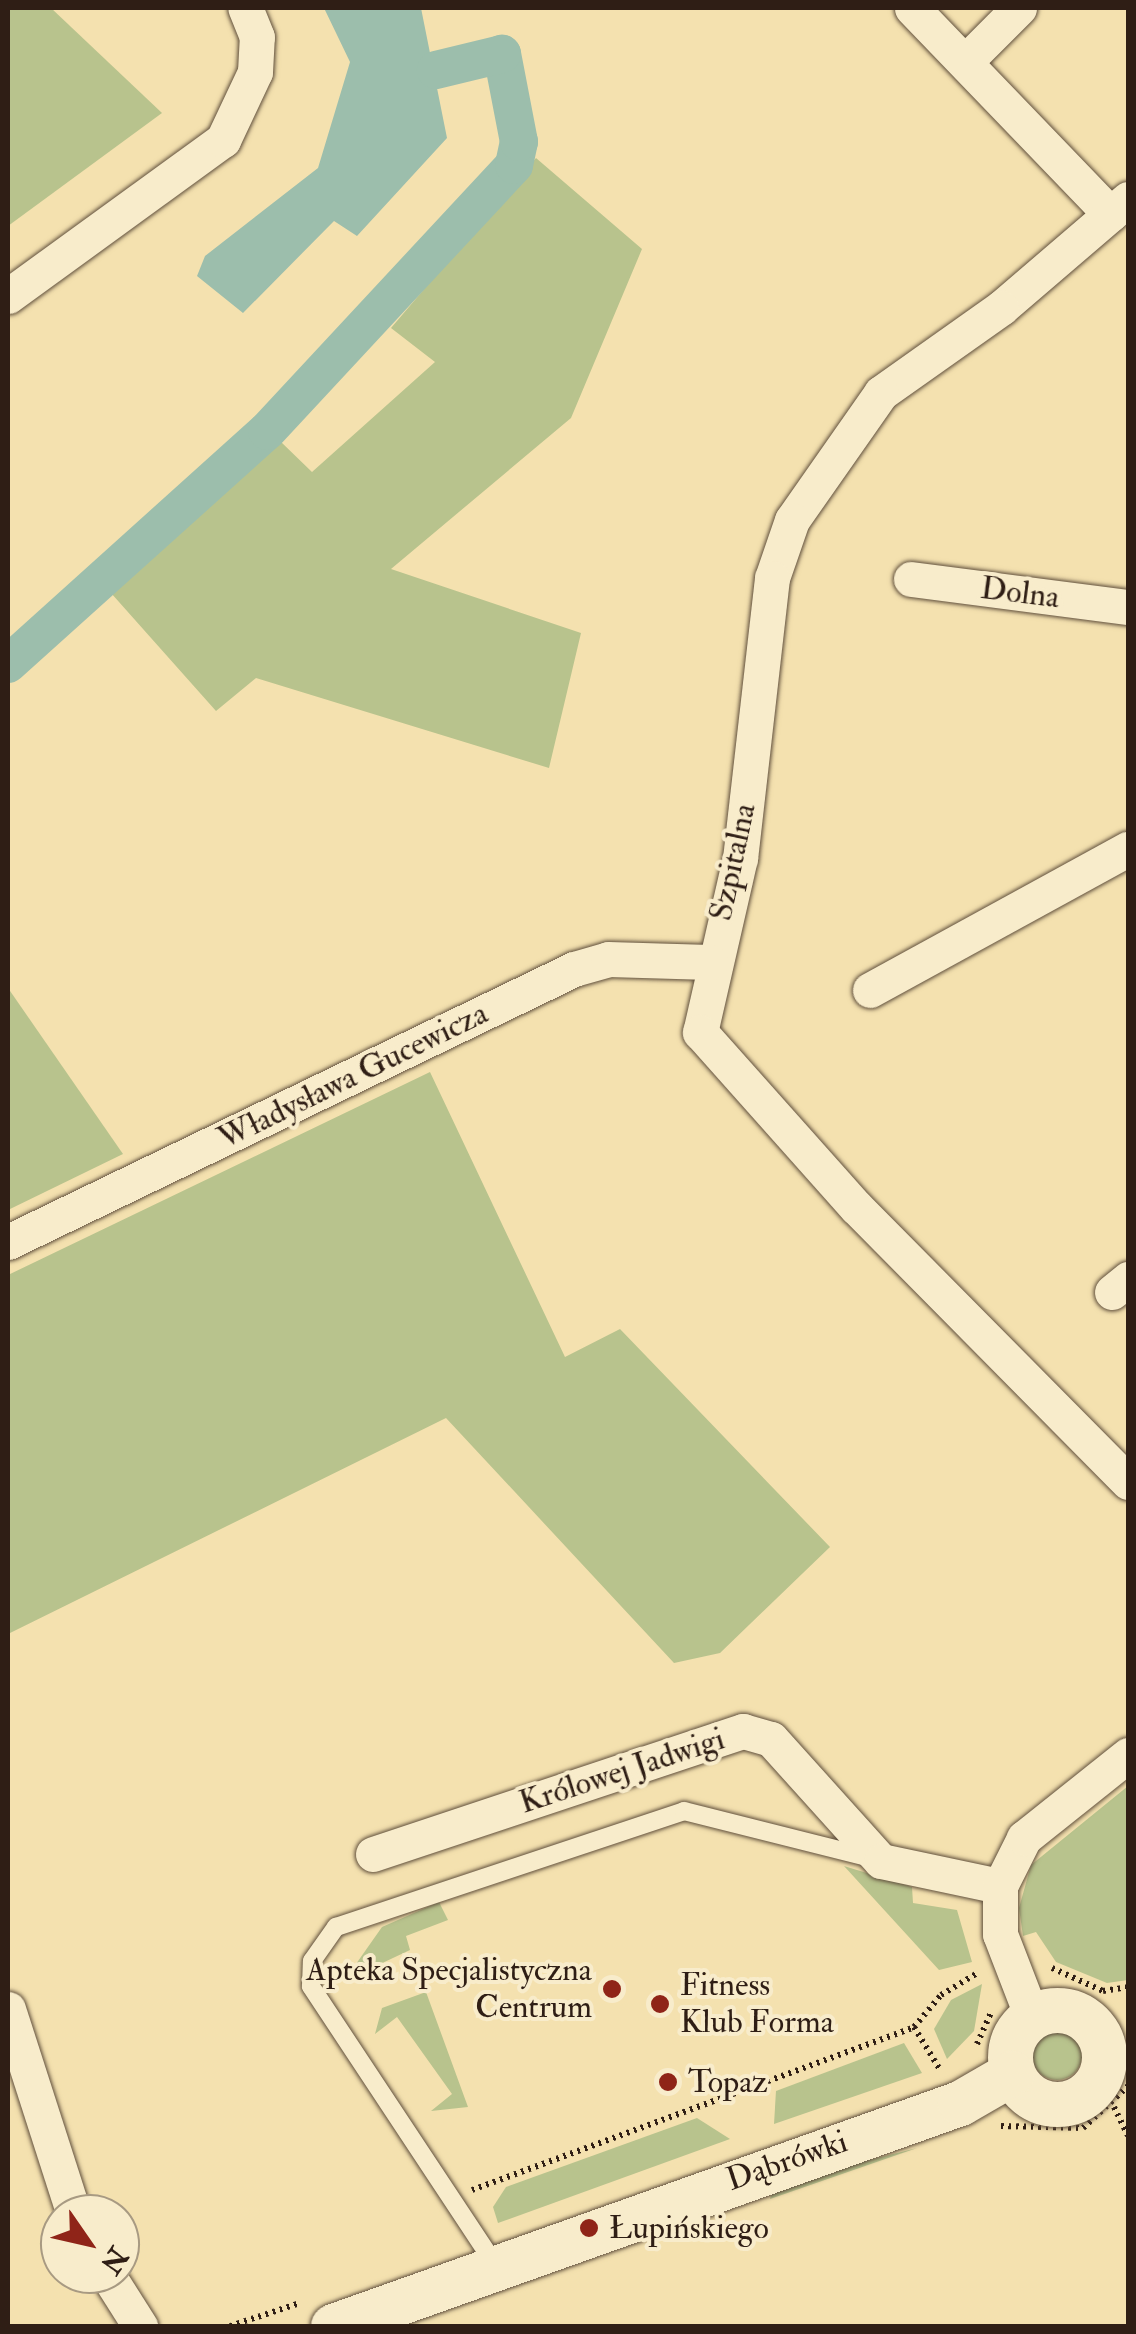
<!DOCTYPE html>
<meta charset="utf-8">
<style>
body{margin:0}
#map{position:relative;width:1136px;height:2334px;overflow:hidden;background:#f4e1af;font-family:"IM FELL Double Pica",serif}
div>[style]{position:absolute}
.green>*{inset:0;background:#b8c38d}
.round{border-radius:50%}
.water>*{inset:0;background:#9cbeac}
.canal>*{height:38px;margin:-19px;padding:0 19px;transform-origin:19px;border-radius:19px;background:#9cbeac}
.path>*{height:6px;margin-top:-3px;transform-origin:0;background:repeating-linear-gradient(90deg,#2f1e15 0 2.5px,transparent 0 7.5px)}
.roads{filter:drop-shadow(0 0 2px #604f3c) drop-shadow(0 0 2px #604f3c)}
.service>*{height:18px;margin:-9px;padding:0 9px;transform-origin:9px;border-radius:9px;background:#f8eccb}
.minor>*{height:35px;margin:-17.5px;padding:0 17.5px;transform-origin:17.5px;border-radius:17.5px;background:#f8eccb}
.tertiary>*{height:45px;margin:-22.5px;padding:0 22.5px;transform-origin:22.5px;border-radius:22.5px;background:#f8eccb}
.tertiary>.ring{margin:-22.5px;padding:0;box-sizing:content-box;background:none;border:45px solid #f8eccb;border-radius:50%}
.dots>*{width:28px;height:28px;translate:-50% -50%;box-sizing:border-box;border:5px solid #f8eccb;border-radius:50%}
span{translate:-50% -50%;white-space:nowrap;text-align:center;line-height:1.15;-webkit-text-stroke:8px #f8eccb;paint-order:stroke}
.street-label{font-size:32px;color:#2f1e15}
.poi-label{font-size:32px;color:#2f1e15}
.right{translate:-100% -50%;text-align:right}
.left{translate:0 -50%;text-align:left}
.frame{position:absolute;inset:0;border:10px solid #2f1e15;pointer-events:none}
.north{position:absolute;left:40px;top:2194px;width:100px;height:100px;box-sizing:border-box;background:#f8eccb;border:2px solid #a89a82;border-radius:50%;rotate:124deg;font-size:28px;font-weight:700;line-height:40px;text-align:center;color:#2f1e15}
.north::after{content:'';display:block;margin:auto;width:35px;height:45px;background:#8f2418;clip-path:polygon(50% 0,100% 100%,50% 72%,0 100%)}
</style>
<div id="map">
<div class="green">
<i style="clip-path:polygon(8px 8px,51px 8px,162px 113px,8px 226px)"></i>
<i style="clip-path:polygon(536px 158px,642px 249px,571px 418px,391px 569px,581px 633px,549px 768px,256px 678px,216px 711px,111px 593px,280px 441px,312px 472px,435px 362px,391px 328px)"></i>
<i style="clip-path:polygon(8px 988px,123px 1154px,8px 1210px)"></i>
<i style="clip-path:polygon(430px 1072px,565px 1357px,620px 1329px,830px 1547px,720px 1653px,674px 1663px,446px 1418px,8px 1634px,8px 1275px)"></i>
<i style="clip-path:polygon(1128px 1786px,1128px 1980px,1107px 1983px,1056px 1962px,1036px 1932px,1023px 1936px,1019px 1908px,1031px 1865px)"></i>
<i style="clip-path:polygon(844px 1866px,912px 1887px,913px 1903px,957px 1910px,972px 1962px,939px 1970px)"></i>
<i style="clip-path:polygon(439px 1902px,448px 1920px,406px 1936px,410px 1950px,344px 1981px,382px 1927px)"></i>
<i style="clip-path:polygon(982px 1984px,974px 2031px,947px 2059px,934px 2029px,951px 2000px)"></i>
<i style="clip-path:polygon(426px 1992px,468px 2107px,431px 2111px,452px 2094px,397px 2017px,375px 2034px,382px 2008px)"></i>
<i class="round" style="left:1032px;top:2030px;width:50px;height:50px"></i>
<i style="clip-path:polygon(904px 2043px,922px 2073px,774px 2124px,776px 2091px)"></i>
<i style="clip-path:polygon(697px 2118px,730px 2139px,498px 2223px,493px 2207px,506px 2187px)"></i>
<i style="clip-path:polygon(917px 2148px,770px 2199px,774px 2184px)"></i>
</div>
<div class="water">
<i style="clip-path:polygon(324px 8px,421px 8px,447px 138px,357px 236px,334px 221px,243px 313px,197px 276px,205px 256px,318px 168px,350px 62px)"></i>
</div>
<div class="canal">
<i style="left:8px;top:664px;width:348px;rotate:-42deg"></i>
<i style="left:267px;top:431px;width:363px;rotate:-47.1deg"></i>
<i style="left:514px;top:165px;width:24px;rotate:-78deg"></i>
<i style="left:519px;top:142px;width:90px;rotate:-100.9deg"></i>
<i style="left:502px;top:54px;width:68px;rotate:166.4deg"></i>
</div>
<div class="path">
<i style="left:1052px;top:1968px;width:56px;rotate:24.3deg"></i>
<i style="left:1103px;top:1991px;width:25px;rotate:-9deg"></i>
<i style="left:914px;top:2027px;width:48px;rotate:58.6deg"></i>
<i style="left:977px;top:2044px;width:37px;rotate:-66deg"></i>
<i style="left:1114px;top:2107px;width:32px;rotate:64deg"></i>
<i style="left:1001px;top:2126px;width:82px;rotate:1.4deg"></i>
<i style="left:1083px;top:2128px;width:62px;rotate:-43deg"></i>
<i style="left:472px;top:2190px;width:471px;rotate:-20.2deg"></i>
<i style="left:914px;top:2027px;width:42px;rotate:-49.8deg"></i>
<i style="left:941px;top:1995px;width:44px;rotate:-31.2deg"></i>
<i style="left:230px;top:2326px;width:74px;rotate:-18.2deg"></i>
</div>
<div class="roads">
<div class="service">
<i style="left:494px;top:2263px;width:332px;rotate:-123.5deg"></i>
<i style="left:311px;top:1986px;width:25px;rotate:-88deg"></i>
<i style="left:312px;top:1961px;width:42px;rotate:-54.8deg"></i>
<i style="left:336px;top:1927px;width:367px;rotate:-18.4deg"></i>
<i style="left:684px;top:1811px;width:193px;rotate:14.1deg"></i>
</div>
<div class="minor">
<i style="left:912px;top:8px;width:286px;rotate:46.1deg"></i>
<i style="left:966px;top:61px;width:75px;rotate:-45deg"></i>
<i style="left:1128px;top:199px;width:167px;rotate:139.4deg"></i>
<i style="left:1001px;top:308px;width:147px;rotate:144.7deg"></i>
<i style="left:881px;top:393px;width:155px;rotate:125deg"></i>
<i style="left:792px;top:520px;width:61px;rotate:109deg"></i>
<i style="left:772px;top:578px;width:282px;rotate:96.5deg"></i>
<i style="left:740px;top:858px;width:179px;rotate:102.9deg"></i>
<i style="left:700px;top:1032px;width:234px;rotate:48.3deg"></i>
<i style="left:856px;top:1207px;width:387px;rotate:45.3deg"></i>
<i style="left:8px;top:296px;width:266px;rotate:-36deg"></i>
<i style="left:223px;top:140px;width:75px;rotate:-64.8deg"></i>
<i style="left:255px;top:72px;width:35px;rotate:-87deg"></i>
<i style="left:257px;top:37px;width:31px;rotate:-112deg"></i>
<i style="left:911px;top:579px;width:219px;rotate:7.4deg"></i>
<i style="left:870px;top:990px;width:294px;rotate:-28.7deg"></i>
<i style="left:8px;top:1242px;width:628px;rotate:-25.75deg"></i>
<i style="left:574px;top:969px;width:35px;rotate:-16deg"></i>
<i style="left:608px;top:959px;width:102px;rotate:1.7deg"></i>
<i style="left:1112px;top:1292px;width:21px;rotate:-39deg"></i>
<i style="left:373px;top:1854px;width:390px;rotate:-18.4deg"></i>
<i style="left:743px;top:1731px;width:29px;rotate:16deg"></i>
<i style="left:771px;top:1739px;width:164px;rotate:48deg"></i>
<i style="left:881px;top:1861px;width:122px;rotate:11.9deg"></i>
<i style="left:8px;top:2009px;width:215px;rotate:72.2deg"></i>
<i style="left:1032px;top:2017px;width:89px;rotate:-111.1deg"></i>
<i style="left:1000px;top:1934px;width:48px;rotate:-90deg"></i>
<i style="left:1000px;top:1886px;width:54px;rotate:-63.4deg"></i>
<i style="left:1024px;top:1838px;width:133px;rotate:-38.6deg"></i>
<i style="left:107px;top:2274px;width:62px;rotate:57.6deg"></i>
</div>
<div class="tertiary">
<i class="ring" style="left:1010px;top:2010px;width:49px;height:49px"></i>
<i style="left:333px;top:2326px;width:665px;rotate:-19.58deg"></i>
<i style="left:960px;top:2103px;width:60px;rotate:-30deg"></i>
</div>
</div>
<div class="dots">
<i style="left:612px;top:1989px;background:#8f2418"></i>
<i style="left:660px;top:2004px;background:#8f2418"></i>
<i style="left:668px;top:2082px;background:#8f2418"></i>
<i style="left:589px;top:2228px;background:#8f2418"></i>
</div>
<div class="street-label">
<span style="left:1020px;top:593px;rotate:7deg">Dolna</span>
<span style="left:733px;top:862px;rotate:-78deg">Szpitalna</span>
<span style="left:353px;top:1076px;rotate:-26deg">Władysława Gucewicza</span>
<span style="left:622px;top:1771px;rotate:-18deg">Królowej Jadwigi</span>
<span style="left:787px;top:2161px;rotate:-19deg">Dąbrówki</span>
</div>
<div class="poi-label">
<span class="right" style="left:592px;top:1989px">Apteka Specjalistyczna<br>Centrum</span>
<span class="left" style="left:680px;top:2004px">Fitness<br>Klub Forma</span>
<span class="left" style="left:688px;top:2082px">Topaz</span>
<span class="left" style="left:609px;top:2228px">Łupińskiego</span>
</div>
<div class="frame"></div>
<div class="north">N</div>
</div>
